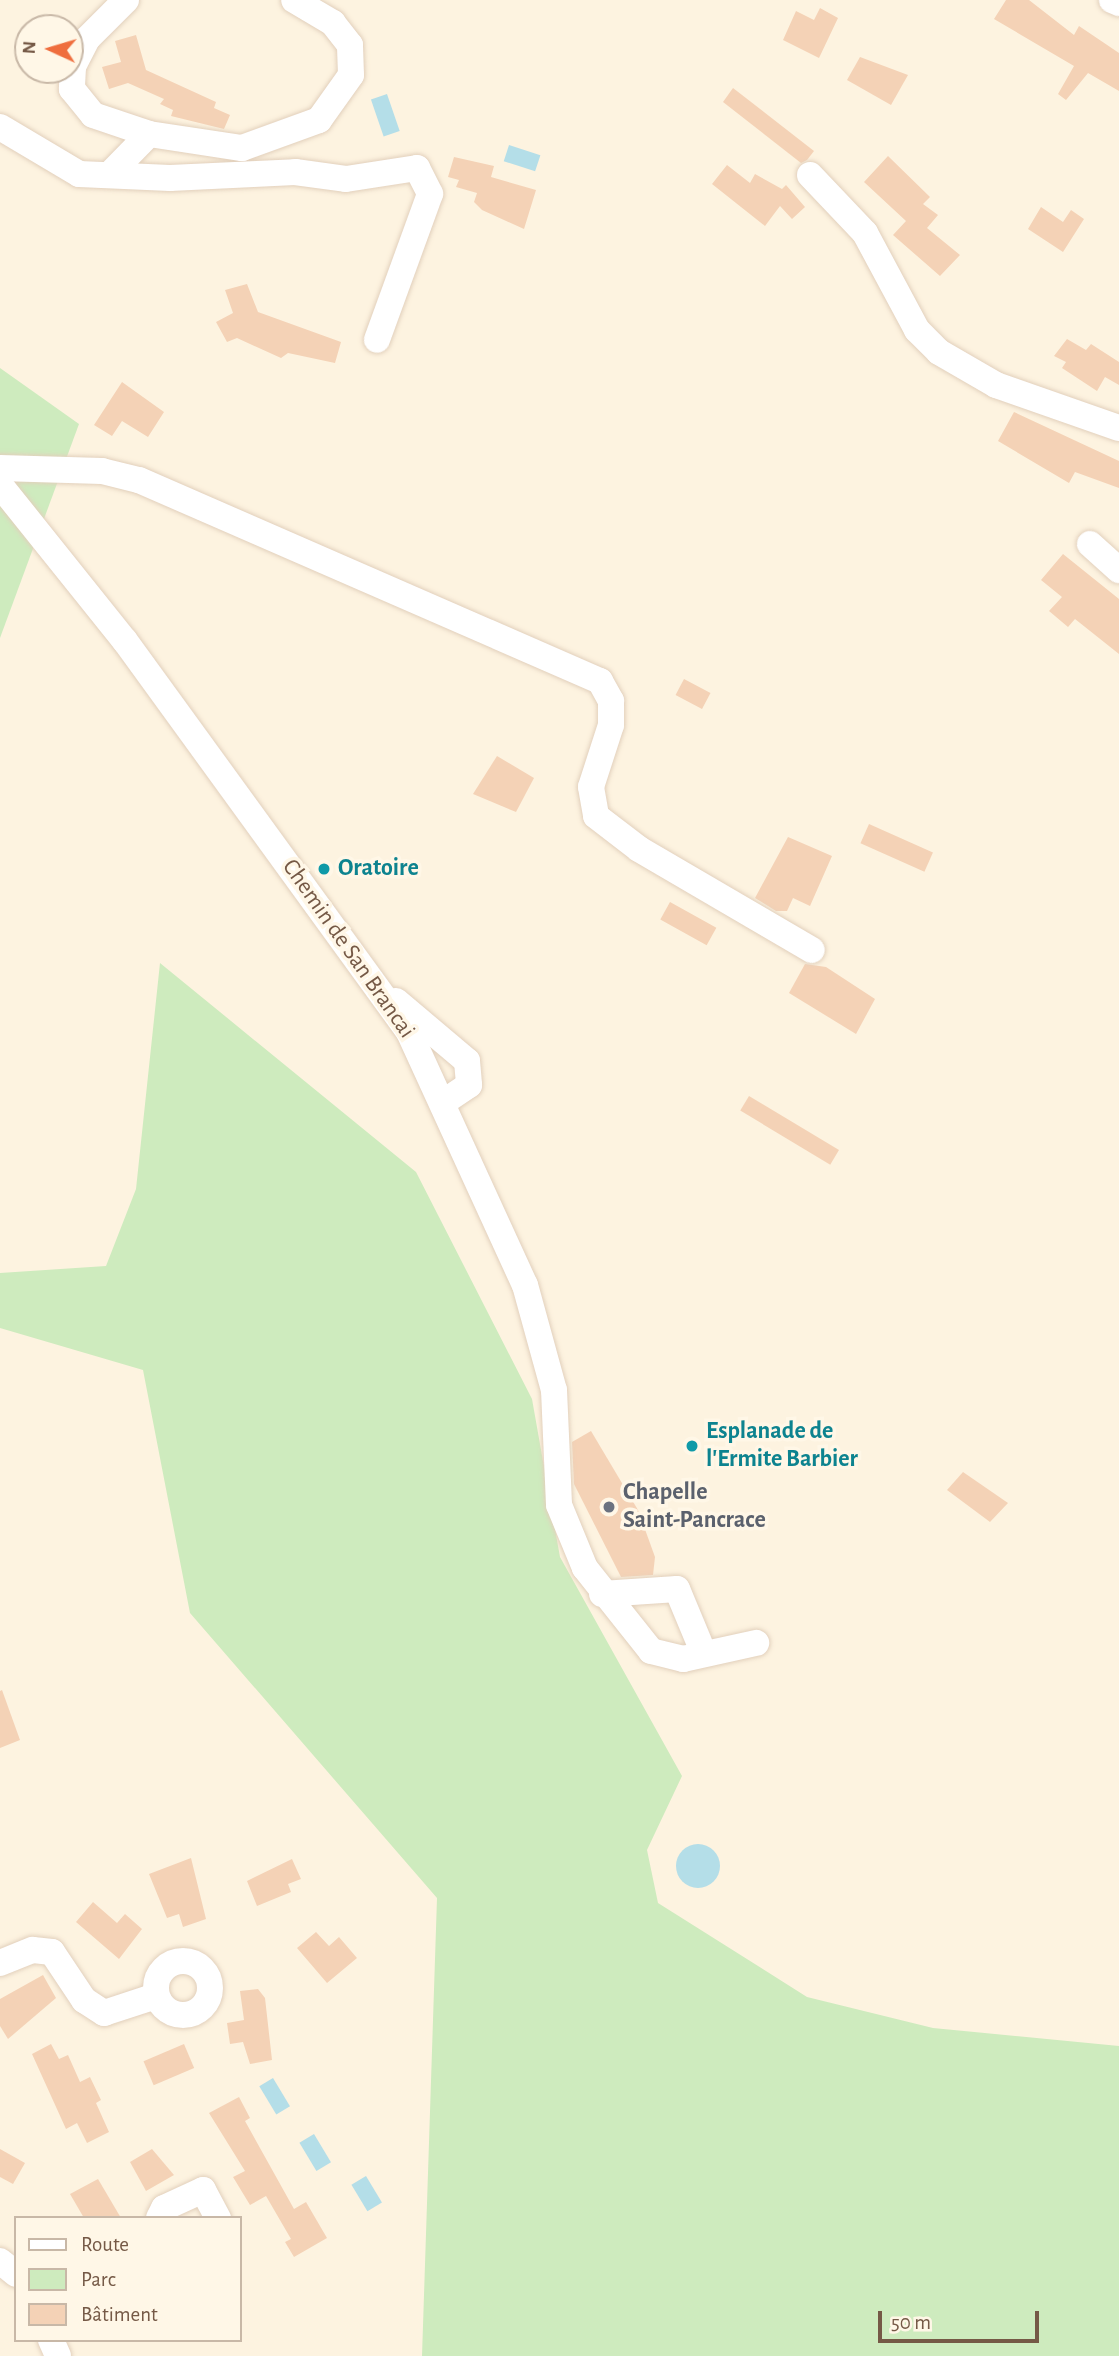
<!DOCTYPE html>
<meta charset="utf-8">
<style>
body{margin:0}
#map{position:relative;width:1119px;height:2356px;overflow:hidden;background:#fdf3e0;font-family:"Alegreya Sans",sans-serif}
div>[style]{position:absolute}
.green>*{inset:0;background:#ceebbe}
.water>*{inset:0;background:#b4dee8;transform-origin:0 0}
.round{border-radius:50%}
.building>*{inset:0;background:#f4d2b6;transform-origin:0 0}
.roads{filter:drop-shadow(0 0 2px #e2d0bc) drop-shadow(0 0 2px #e2d0bc)}
.street>*{height:26px;margin:-13px;padding:0 13px;transform-origin:13px;border-radius:13px;background:#fff}
.street>.ring{margin:-13px;padding:0;box-sizing:content-box;background:none;border:26px solid #fff;border-radius:50%}
.dots>*{width:19px;height:19px;translate:-50% -50%;box-sizing:border-box;border:4px solid #fff7e7;border-radius:50%}
span{translate:-50% -50%;white-space:nowrap;text-align:center;line-height:1.15;-webkit-text-stroke:7px #fff7e7;paint-order:stroke}
.culture-label{font-size:24px;color:#0d838f;font-weight:700}
.left{translate:0 -50%;text-align:left}
.street-label{font-size:24px;color:#755946}
.worship-label{font-size:24px;color:#5b616d;font-weight:700}
.legend{position:absolute;left:14px;top:2216px;width:228px;height:126px;box-sizing:border-box;background:#fff7e7;border:2px solid #c8b8a7;margin:0;padding:9px 12px;list-style:none;font-size:21px;color:#755946}
.legend li{display:flex;align-items:center;gap:14px;height:35px}
.legend b{width:35px;border:2px solid #c8b8a7}
.north{position:absolute;left:14px;top:14px;width:70px;height:70px;box-sizing:border-box;background:#fff7e7;border:2px solid #c8b8a7;border-radius:50%;rotate:274deg;font-size:19px;font-weight:700;line-height:28px;text-align:center;color:#755946}
.north::after{content:'';display:block;margin:auto;width:24px;height:32px;background:#ef6e3e;clip-path:polygon(50% 0,100% 100%,50% 72%,0 100%)}
.scale{position:absolute;left:878px;top:2311px;width:161px;height:32px;box-sizing:border-box;border:4px solid #755946;border-top:0;padding-left:9px;font-size:21px;line-height:24px;white-space:nowrap;color:#755946;-webkit-text-stroke:5px #fff7e7;paint-order:stroke}
</style>
<div id="map">
<div class="green">
<i style="clip-path:polygon(0 368px,79px 424px,0 638px)"></i>
<i style="clip-path:polygon(160px 963px,416px 1172px,532px 1399px,560px 1557px,682px 1776px,647px 1850px,658px 1903px,807px 1997px,933px 2028px,1119px 2046px,1119px 2356px,422px 2356px,437px 1898px,190px 1613px,143px 1370px,0 1328px,0 1273px,106px 1266px,136px 1189px)"></i>
</div>
<div class="water">
<i style="left:387px;top:94px;width:39px;height:17px;rotate:71deg"></i>
<i style="left:509px;top:145px;width:33px;height:17px;rotate:18deg"></i>
<i class="round" style="left:676px;top:1844px;width:44px;height:44px"></i>
<i style="left:273px;top:2078px;width:33px;height:16px;rotate:59deg"></i>
<i style="left:314px;top:2134px;width:33px;height:17px;rotate:59deg"></i>
<i style="left:366px;top:2176px;width:31px;height:17px;rotate:59deg"></i>
</div>
<div class="building">
<i style="clip-path:polygon(1006px 0,1029px 0,1074px 35px,1079px 26px,1119px 53px,1119px 91px,1088px 73px,1066px 100px,1058px 94px,1074px 66px,994px 19px)"></i>
<i style="clip-path:polygon(820px 8px,838px 18px,819px 58px,783px 40px,796px 11px,814px 20px)"></i>
<i style="clip-path:polygon(136px 35px,146px 70px,216px 102px,214px 108px,230px 115px,224px 129px,171px 116px,173px 110px,160px 104px,164px 99px,128px 83px,109px 89px,102px 67px,121px 62px,115px 41px)"></i>
<i style="clip-path:polygon(860px 57px,908px 75px,891px 105px,847px 80px)"></i>
<i style="clip-path:polygon(733px 88px,814px 151px,807px 160px,801px 163px,723px 102px)"></i>
<i style="clip-path:polygon(888px 156px,930px 197px,923px 204px,938px 215px,927px 228px,960px 255px,940px 276px,893px 235px,906px 221px,864px 182px)"></i>
<i style="clip-path:polygon(454px 157px,494px 166px,491px 177px,536px 190px,524px 229px,482px 210px,474px 202px,477px 193px,456px 187px,459px 180px,448px 177px)"></i>
<i style="clip-path:polygon(727px 165px,750px 183px,755px 174px,782px 189px,786px 185px,805px 207px,792px 219px,780px 206px,765px 226px,712px 184px)"></i>
<i style="clip-path:polygon(1041px 207px,1063px 222px,1071px 210px,1084px 219px,1063px 252px,1028px 229px)"></i>
<i style="clip-path:polygon(247px 284px,258px 312px,341px 342px,335px 363px,288px 353px,281px 358px,237px 338px,227px 342px,216px 322px,233px 313px,225px 290px)"></i>
<i style="clip-path:polygon(1067px 339px,1086px 350px,1091px 344px,1119px 362px,1119px 385px,1105px 377px,1097px 391px,1062px 368px,1066px 362px,1054px 356px)"></i>
<i style="clip-path:polygon(122px 382px,164px 412px,148px 437px,122px 421px,112px 436px,94px 425px)"></i>
<i style="clip-path:polygon(1014px 412px,1119px 461px,1119px 488px,1075px 472px,1069px 483px,998px 441px)"></i>
<i style="clip-path:polygon(1063px 554px,1119px 599px,1119px 654px,1075px 619px,1068px 627px,1049px 611px,1062px 597px,1041px 580px)"></i>
<i style="left:684px;top:679px;width:30px;height:18px;rotate:28deg"></i>
<i style="clip-path:polygon(497px 756px,534px 778px,516px 812px,473px 794px)"></i>
<i style="left:869px;top:824px;width:70px;height:21px;rotate:24deg"></i>
<i style="clip-path:polygon(788px 837px,832px 856px,810px 906px,793px 898px,787px 911px,776px 911px,755px 898px)"></i>
<i style="left:670px;top:902px;width:53px;height:20px;rotate:29deg"></i>
<i style="clip-path:polygon(805px 964px,826px 967px,875px 999px,856px 1034px,789px 993px)"></i>
<i style="left:749px;top:1096px;width:105px;height:17px;rotate:31deg"></i>
<i style="clip-path:polygon(591px 1431px,638px 1510px,655px 1557px,653px 1575px,621px 1577px,574px 1484px,572px 1442px)"></i>
<i style="clip-path:polygon(963px 1472px,1008px 1503px,990px 1522px,947px 1490px)"></i>
<i style="clip-path:polygon(2px 1690px,20px 1740px,0 1748px,0 1691px)"></i>
<i style="clip-path:polygon(191px 1858px,206px 1919px,183px 1927px,179px 1914px,167px 1918px,149px 1874px)"></i>
<i style="clip-path:polygon(292px 1859px,301px 1879px,288px 1884px,291px 1892px,257px 1906px,247px 1881px)"></i>
<i style="clip-path:polygon(93px 1902px,117px 1923px,125px 1914px,142px 1929px,119px 1959px,76px 1922px)"></i>
<i style="clip-path:polygon(316px 1932px,329px 1946px,339px 1937px,357px 1958px,327px 1983px,297px 1948px)"></i>
<i style="clip-path:polygon(43px 1975px,56px 1998px,8px 2039px,0 2026px,0 1999px)"></i>
<i style="clip-path:polygon(258px 1989px,265px 1998px,272px 2060px,250px 2064px,243px 2042px,230px 2044px,227px 2023px,244px 2020px,240px 1991px)"></i>
<i style="clip-path:polygon(51px 2044px,59px 2059px,68px 2055px,80px 2082px,90px 2077px,101px 2100px,96px 2103px,109px 2132px,87px 2143px,77px 2123px,66px 2129px,32px 2054px)"></i>
<i style="left:184px;top:2044px;width:26px;height:44px;rotate:67deg"></i>
<i style="clip-path:polygon(239px 2097px,250px 2118px,245px 2121px,294px 2209px,306px 2202px,327px 2238px,294px 2257px,285px 2242px,291px 2239px,266px 2196px,250px 2205px,233px 2177px,245px 2171px,209px 2113px)"></i>
<i style="clip-path:polygon(0 2149px,25px 2163px,13px 2184px,0 2177px)"></i>
<i style="clip-path:polygon(152px 2149px,174px 2175px,146px 2191px,130px 2162px)"></i>
<i style="clip-path:polygon(98px 2179px,121px 2218px,84px 2218px,70px 2194px)"></i>
</div>
<div class="roads">
<div class="street">
<i style="left:126px;top:0;width:55px;rotate:135deg"></i>
<i style="left:87px;top:39px;width:31px;rotate:117deg"></i>
<i style="left:73px;top:67px;width:22px;rotate:93deg"></i>
<i style="left:72px;top:89px;width:33px;rotate:51deg"></i>
<i style="left:93px;top:115px;width:59px;rotate:18.7deg"></i>
<i style="left:1112px;top:0;width:8px;rotate:23deg"></i>
<i style="left:0;top:127px;width:92px;rotate:30.7deg"></i>
<i style="left:79px;top:174px;width:91px;rotate:2.5deg"></i>
<i style="left:170px;top:178px;width:125px;rotate:-2.7deg"></i>
<i style="left:295px;top:172px;width:51px;rotate:7.8deg"></i>
<i style="left:346px;top:179px;width:72px;rotate:-8.8deg"></i>
<i style="left:417px;top:168px;width:29px;rotate:63deg"></i>
<i style="left:430px;top:194px;width:155px;rotate:110deg"></i>
<i style="left:109px;top:175px;width:57px;rotate:-45.7deg"></i>
<i style="left:149px;top:134px;width:94px;rotate:8.6deg"></i>
<i style="left:242px;top:148px;width:82px;rotate:-20deg"></i>
<i style="left:319px;top:120px;width:55px;rotate:-54.6deg"></i>
<i style="left:351px;top:75px;width:30px;rotate:-92deg"></i>
<i style="left:350px;top:45px;width:28px;rotate:-128deg"></i>
<i style="left:333px;top:23px;width:45px;rotate:-149.5deg"></i>
<i style="left:810px;top:175px;width:80px;rotate:46.5deg"></i>
<i style="left:865px;top:233px;width:110px;rotate:61.8deg"></i>
<i style="left:917px;top:330px;width:31px;rotate:45deg"></i>
<i style="left:939px;top:352px;width:66px;rotate:30.1deg"></i>
<i style="left:996px;top:385px;width:130px;rotate:19.3deg"></i>
<i style="left:0;top:468px;width:102px;rotate:1.7deg"></i>
<i style="left:102px;top:471px;width:38px;rotate:14deg"></i>
<i style="left:139px;top:480px;width:503px;rotate:23.56deg"></i>
<i style="left:600px;top:681px;width:23px;rotate:61deg"></i>
<i style="left:611px;top:701px;width:24px;rotate:90deg"></i>
<i style="left:611px;top:725px;width:65px;rotate:107.9deg"></i>
<i style="left:591px;top:787px;width:29px;rotate:80deg"></i>
<i style="left:596px;top:816px;width:54px;rotate:37.5deg"></i>
<i style="left:639px;top:849px;width:200px;rotate:30.3deg"></i>
<i style="left:0;top:485px;width:200px;rotate:51.3deg"></i>
<i style="left:125px;top:641px;width:483px;rotate:54deg"></i>
<i style="left:409px;top:1032px;width:278px;rotate:65.4deg"></i>
<i style="left:525px;top:1285px;width:109px;rotate:74.6deg"></i>
<i style="left:554px;top:1390px;width:115px;rotate:87.5deg"></i>
<i style="left:559px;top:1505px;width:68px;rotate:67.6deg"></i>
<i style="left:585px;top:1568px;width:106px;rotate:51.5deg"></i>
<i style="left:651px;top:1651px;width:33px;rotate:14deg"></i>
<i style="left:683px;top:1659px;width:75px;rotate:-12.4deg"></i>
<i style="left:1090px;top:544px;width:39px;rotate:42deg"></i>
<i style="left:396px;top:1001px;width:93px;rotate:40.2deg"></i>
<i style="left:467px;top:1061px;width:24px;rotate:85deg"></i>
<i style="left:469px;top:1085px;width:30px;rotate:146deg"></i>
<i style="left:602px;top:1594px;width:75px;rotate:-3.8deg"></i>
<i style="left:677px;top:1589px;width:70px;rotate:67.4deg"></i>
<i class="ring" style="left:156px;top:1961px;width:28px;height:28px"></i>
<i style="left:0;top:1963px;width:35px;rotate:-22deg"></i>
<i style="left:33px;top:1950px;width:19px;rotate:6deg"></i>
<i style="left:52px;top:1952px;width:58px;rotate:56.3deg"></i>
<i style="left:84px;top:2000px;width:24px;rotate:33deg"></i>
<i style="left:104px;top:2013px;width:55px;rotate:-18.1deg"></i>
<i style="left:159px;top:2218px;width:11px;rotate:-63deg"></i>
<i style="left:164px;top:2208px;width:43px;rotate:-24.8deg"></i>
<i style="left:203px;top:2190px;width:32px;rotate:62deg"></i>
<i style="left:0;top:2261px;width:21px;rotate:39deg"></i>
<i style="left:51px;top:2340px;width:17px;rotate:66deg"></i>
</div>
</div>
<div class="dots">
<i style="left:324px;top:869px;background:#0f9aa8"></i>
<i style="left:692px;top:1446px;background:#0f9aa8"></i>
<i style="left:609px;top:1507px;background:#6b7280"></i>
</div>
<div class="culture-label">
<span class="left" style="left:338px;top:869px">Oratoire</span>
<span class="left" style="left:706px;top:1446px">Esplanade de<br>l'Ermite Barbier</span>
</div>
<div class="street-label">
<span style="left:348px;top:949px;rotate:55deg">Chemin de San Brancai</span>
</div>
<div class="worship-label">
<span class="left" style="left:623px;top:1507px">Chapelle<br>Saint-Pancrace</span>
</div>
<ul class="legend">
<li><b style="height:9px;background:#fff"></b>Route</li>
<li><b style="height:19px;background:#ceebbe"></b>Parc</li>
<li><b style="height:19px;background:#f4d2b6"></b>Bâtiment</li>
</ul>
<div class="north">N</div>
<div class="scale">50 m</div>
</div>
